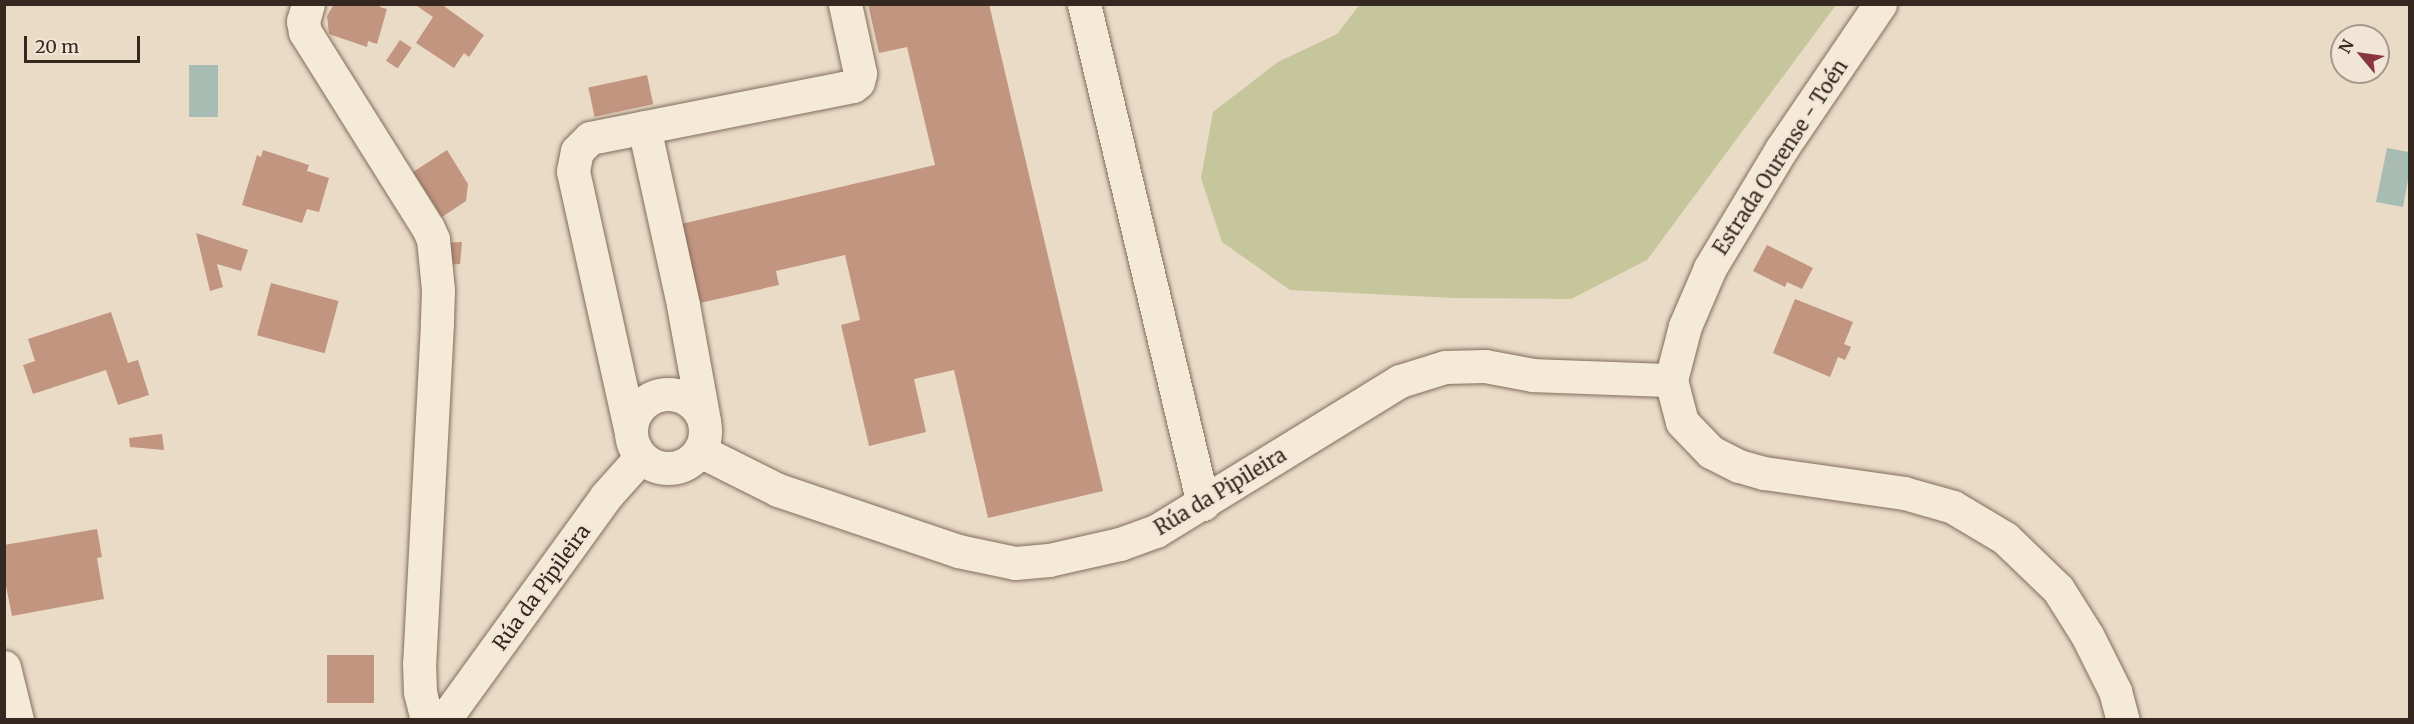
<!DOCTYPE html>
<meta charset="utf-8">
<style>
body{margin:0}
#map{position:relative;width:2414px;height:724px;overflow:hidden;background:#e9dbc6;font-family:Merriweather,serif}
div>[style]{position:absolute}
.green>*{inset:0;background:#c5c69b}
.water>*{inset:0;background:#a7bdb4;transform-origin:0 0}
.building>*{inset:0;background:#c29580;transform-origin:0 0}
.roads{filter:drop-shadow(0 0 2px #826d5e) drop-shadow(0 0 2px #826d5e)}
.minor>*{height:33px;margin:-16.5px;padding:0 16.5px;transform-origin:16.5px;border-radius:16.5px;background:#f5e9d8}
.minor>.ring{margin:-16.5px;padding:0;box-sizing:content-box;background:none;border:33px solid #f5e9d8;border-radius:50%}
span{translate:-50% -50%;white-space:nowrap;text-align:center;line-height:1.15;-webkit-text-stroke:4.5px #f1e6d5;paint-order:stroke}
.street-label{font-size:20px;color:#342820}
.frame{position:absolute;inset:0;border:6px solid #342820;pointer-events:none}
.north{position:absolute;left:2330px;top:24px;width:60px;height:60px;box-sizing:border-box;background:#f1e6d5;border:2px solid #a59a8d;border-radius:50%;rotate:299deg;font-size:16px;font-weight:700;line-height:24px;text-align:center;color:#342820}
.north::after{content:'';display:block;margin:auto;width:21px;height:27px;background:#8a353e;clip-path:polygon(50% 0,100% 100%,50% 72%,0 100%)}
.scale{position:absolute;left:24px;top:36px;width:116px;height:27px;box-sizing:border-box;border:3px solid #342820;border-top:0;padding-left:8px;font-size:18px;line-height:21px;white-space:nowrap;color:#342820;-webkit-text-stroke:4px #f1e6d5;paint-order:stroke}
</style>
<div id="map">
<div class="green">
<i style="clip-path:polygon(1360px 4px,1836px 4px,1836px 5px,1647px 260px,1571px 299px,1455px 298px,1290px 290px,1222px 242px,1201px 178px,1213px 112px,1278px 62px,1337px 34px)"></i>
</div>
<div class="water">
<i style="left:189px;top:65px;width:29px;height:52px"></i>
<i style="clip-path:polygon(2387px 148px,2409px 152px,2409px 174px,2403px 207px,2376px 202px)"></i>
</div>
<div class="building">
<i style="clip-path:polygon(334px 4px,381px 4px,380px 7px,387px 9px,377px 44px,368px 41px,367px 47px,329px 34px,327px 16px)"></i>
<i style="clip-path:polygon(414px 4px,441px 4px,484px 35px,469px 57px,464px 53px,454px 68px,416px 43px,433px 17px)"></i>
<i style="clip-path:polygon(868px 4px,989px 4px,1103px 491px,988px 518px,954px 370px,914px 379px,926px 432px,869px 446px,841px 325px,860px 320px,845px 255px,776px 271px,779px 285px,700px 303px,681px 224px,935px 165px,907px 47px,879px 53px)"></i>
<i style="left:400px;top:40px;width:14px;height:25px;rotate:34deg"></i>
<i style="left:647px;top:75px;width:30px;height:60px;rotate:78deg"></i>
<i style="clip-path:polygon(263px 150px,309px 165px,307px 171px,329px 178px,319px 212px,307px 209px,302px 223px,242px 205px,257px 155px,261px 157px)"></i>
<i style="clip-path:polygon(447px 150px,468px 184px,466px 201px,442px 217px,413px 172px)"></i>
<i style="clip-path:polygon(196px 233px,248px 250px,241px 271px,217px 264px,223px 287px,210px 291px)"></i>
<i style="clip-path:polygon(462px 242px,460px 264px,446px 265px,444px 243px)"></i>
<i style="clip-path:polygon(1767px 245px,1813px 268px,1802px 289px,1787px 282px,1785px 287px,1753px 271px)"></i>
<i style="left:271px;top:283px;width:70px;height:54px;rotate:15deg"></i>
<i style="clip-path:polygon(1795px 299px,1853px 322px,1844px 344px,1851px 347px,1845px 360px,1838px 357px,1830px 377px,1773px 353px)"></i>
<i style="clip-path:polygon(111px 312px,128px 363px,138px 360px,149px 395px,118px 405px,106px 370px,33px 394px,23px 365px,35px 361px,28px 339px)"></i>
<i style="clip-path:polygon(162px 434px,164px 450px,130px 447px,129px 438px)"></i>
<i style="clip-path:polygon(97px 529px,102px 557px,97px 558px,104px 599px,12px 616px,4px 576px,4px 545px)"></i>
<i style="left:374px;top:655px;width:48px;height:47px;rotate:90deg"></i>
</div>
<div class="roads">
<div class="minor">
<i style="left:308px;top:4px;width:18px;rotate:106deg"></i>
<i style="left:303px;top:21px;width:11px;rotate:80deg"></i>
<i style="left:305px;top:32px;width:231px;rotate:57.9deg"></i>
<i style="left:428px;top:228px;width:12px;rotate:66deg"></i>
<i style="left:433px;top:239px;width:51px;rotate:84.4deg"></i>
<i style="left:438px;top:290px;width:33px;rotate:92deg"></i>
<i style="left:437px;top:323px;width:340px;rotate:93deg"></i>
<i style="left:419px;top:663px;width:29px;rotate:88deg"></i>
<i style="left:420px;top:692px;width:29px;rotate:76deg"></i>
<i style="left:1084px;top:4px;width:514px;rotate:76.61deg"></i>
<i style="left:1880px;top:4px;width:174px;rotate:124.2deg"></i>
<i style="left:1782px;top:148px;width:140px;rotate:121deg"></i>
<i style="left:1710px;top:268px;width:63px;rotate:113.3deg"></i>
<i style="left:1685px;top:326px;width:56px;rotate:104.5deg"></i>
<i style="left:1671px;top:380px;width:43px;rotate:75.3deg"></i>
<i style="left:1682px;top:422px;width:42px;rotate:46deg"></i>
<i style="left:1711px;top:452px;width:31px;rotate:27deg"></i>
<i style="left:1739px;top:466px;width:26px;rotate:16deg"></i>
<i style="left:1764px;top:473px;width:141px;rotate:8.1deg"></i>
<i style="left:1904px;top:493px;width:51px;rotate:15.9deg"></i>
<i style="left:1953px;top:507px;width:61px;rotate:30.8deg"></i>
<i style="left:2005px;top:538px;width:74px;rotate:43.9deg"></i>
<i style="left:2058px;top:589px;width:54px;rotate:57.8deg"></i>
<i style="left:2087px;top:635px;width:63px;rotate:63.4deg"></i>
<i style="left:2115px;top:691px;width:30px;rotate:75deg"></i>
<i style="left:644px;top:127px;width:182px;rotate:77.6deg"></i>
<i style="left:683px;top:305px;width:118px;rotate:79.7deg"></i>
<i class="ring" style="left:631px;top:394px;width:41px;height:41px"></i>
<i style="left:631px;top:433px;width:268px;rotate:-102.5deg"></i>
<i style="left:573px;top:171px;width:20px;rotate:-79deg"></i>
<i style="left:577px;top:151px;width:18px;rotate:-45deg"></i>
<i style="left:590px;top:138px;width:268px;rotate:-11.2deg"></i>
<i style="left:853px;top:86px;width:6px;rotate:-39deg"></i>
<i style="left:858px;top:82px;width:9px;rotate:-77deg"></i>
<i style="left:860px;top:73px;width:71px;rotate:-102.3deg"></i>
<i style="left:700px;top:451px;width:87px;rotate:26.6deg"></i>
<i style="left:778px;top:490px;width:190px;rotate:18.7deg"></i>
<i style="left:958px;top:551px;width:58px;rotate:11.9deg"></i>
<i style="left:1015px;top:563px;width:34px;rotate:-5deg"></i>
<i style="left:1049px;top:560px;width:73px;rotate:-12.7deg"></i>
<i style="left:1120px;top:544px;width:38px;rotate:-20deg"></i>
<i style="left:1156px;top:531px;width:286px;rotate:-31.6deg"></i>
<i style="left:1400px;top:381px;width:47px;rotate:-17.3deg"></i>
<i style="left:1445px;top:367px;width:40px;rotate:-1.4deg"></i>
<i style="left:1485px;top:366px;width:49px;rotate:10.6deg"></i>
<i style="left:1533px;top:375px;width:138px;rotate:2.1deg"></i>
<i style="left:4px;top:667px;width:55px;rotate:76.2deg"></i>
<i style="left:444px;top:720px;width:276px;rotate:-54.1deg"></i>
<i style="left:606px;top:496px;width:52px;rotate:-48.1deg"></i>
</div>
</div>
<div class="street-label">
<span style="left:1780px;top:157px;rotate:-57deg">Estrada Ourense - Toén</span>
<span style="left:1220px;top:491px;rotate:-31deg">Rúa da Pipileira</span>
<span style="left:541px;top:587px;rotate:-54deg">Rúa da Pipileira</span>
</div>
<div class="frame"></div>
<div class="north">N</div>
<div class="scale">20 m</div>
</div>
